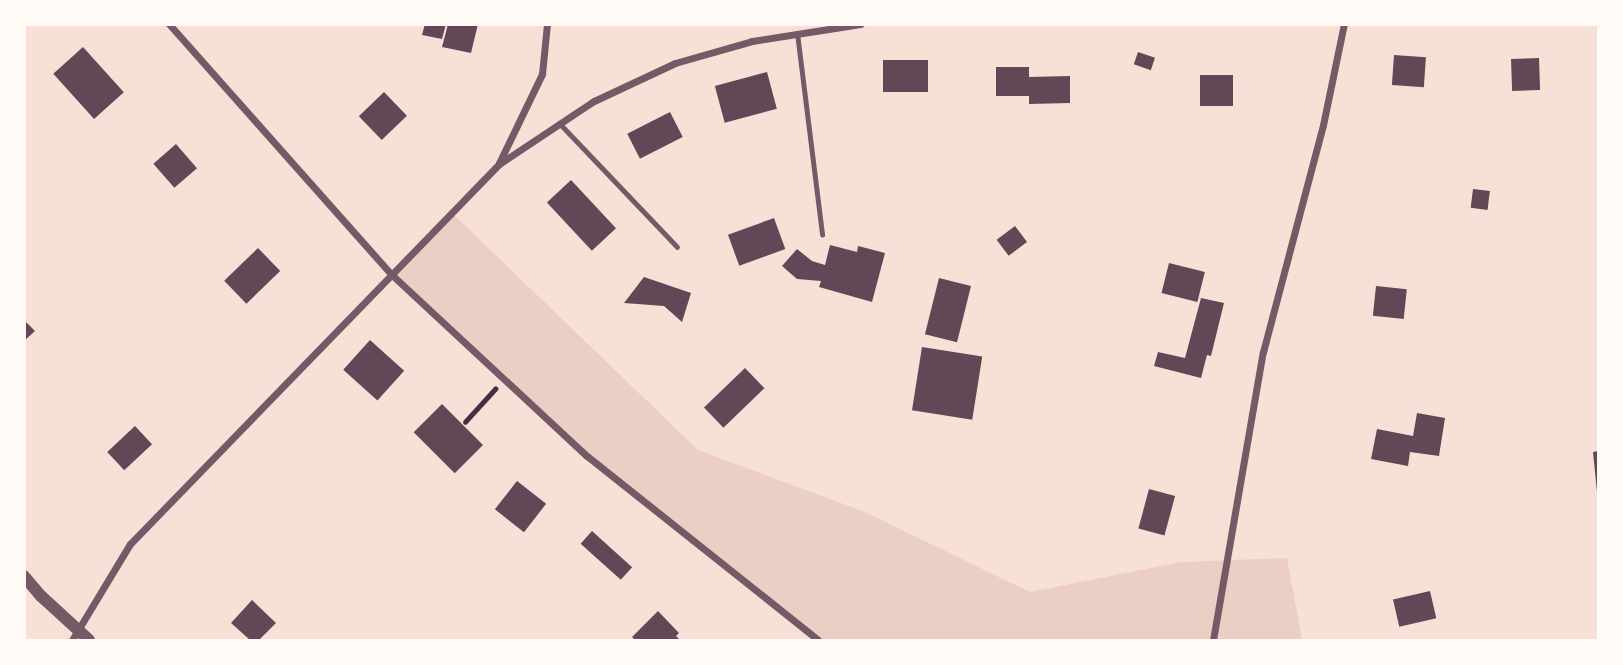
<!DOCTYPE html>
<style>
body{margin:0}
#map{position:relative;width:1623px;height:665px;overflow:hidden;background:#f7e1d7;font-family:"DM Sans",sans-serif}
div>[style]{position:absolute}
.green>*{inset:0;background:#ebcfc5}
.building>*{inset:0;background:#644757;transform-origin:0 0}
.path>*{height:4.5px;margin:-2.25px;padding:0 2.25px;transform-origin:2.25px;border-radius:2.25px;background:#4a2c40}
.service>*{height:5px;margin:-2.5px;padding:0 2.5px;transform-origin:2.5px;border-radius:2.5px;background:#755966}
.minor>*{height:7px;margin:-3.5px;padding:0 3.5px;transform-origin:3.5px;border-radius:3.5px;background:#755966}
.tertiary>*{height:12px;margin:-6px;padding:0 6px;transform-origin:6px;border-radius:6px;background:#755966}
span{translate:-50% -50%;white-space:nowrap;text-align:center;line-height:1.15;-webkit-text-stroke:6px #fffaf5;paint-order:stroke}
.frame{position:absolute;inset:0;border:26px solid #fffaf5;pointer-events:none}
</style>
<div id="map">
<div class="green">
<i style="clip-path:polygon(452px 213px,698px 450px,865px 512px,1030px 592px,1181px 562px,1287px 558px,1302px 640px,818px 640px,587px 456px,392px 275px)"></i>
</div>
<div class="building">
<i style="clip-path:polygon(425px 24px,446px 24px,442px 39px,422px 35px)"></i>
<i style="clip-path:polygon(448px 24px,478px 24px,471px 53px,442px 47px)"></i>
<i style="left:83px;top:47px;width:61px;height:40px;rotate:48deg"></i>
<i style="left:1138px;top:52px;width:18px;height:13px;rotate:19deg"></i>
<i style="left:1394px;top:55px;width:32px;height:30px;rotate:4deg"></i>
<i style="left:1539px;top:58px;width:32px;height:28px;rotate:88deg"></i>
<i style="left:928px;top:60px;width:32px;height:45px;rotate:90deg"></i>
<i style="clip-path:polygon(996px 67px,1029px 67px,1029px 77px,1070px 76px,1070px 103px,1029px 104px,1029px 96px,996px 96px)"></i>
<i style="left:767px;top:72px;width:38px;height:54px;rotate:75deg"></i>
<i style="left:1200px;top:75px;width:33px;height:31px"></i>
<i style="left:384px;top:92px;width:33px;height:35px;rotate:46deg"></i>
<i style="left:670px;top:112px;width:28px;height:48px;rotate:63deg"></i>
<i style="left:176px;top:144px;width:32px;height:30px;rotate:49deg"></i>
<i style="left:571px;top:180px;width:66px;height:33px;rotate:47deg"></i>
<i style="left:1473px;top:189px;width:17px;height:19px;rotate:7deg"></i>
<i style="left:774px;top:218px;width:33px;height:49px;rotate:70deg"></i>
<i style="left:1015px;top:226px;width:20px;height:23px;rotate:53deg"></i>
<i style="clip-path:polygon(830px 245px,857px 252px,858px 246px,885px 253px,872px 302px,819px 287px,821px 281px,797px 279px,782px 266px,797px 249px,812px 261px,825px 265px)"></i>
<i style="left:258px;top:248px;width:32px;height:47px;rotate:46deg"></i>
<i style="left:1169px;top:263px;width:37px;height:31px;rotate:14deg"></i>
<i style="clip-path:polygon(644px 277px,691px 293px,682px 322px,664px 306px,624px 303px)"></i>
<i style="left:939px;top:278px;width:33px;height:58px;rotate:14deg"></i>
<i style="left:1376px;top:286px;width:31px;height:30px;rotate:6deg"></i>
<i style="clip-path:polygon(1201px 298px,1224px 303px,1211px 356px,1207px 355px,1201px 378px,1154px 366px,1158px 352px,1185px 358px)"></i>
<i style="clip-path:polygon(24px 320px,35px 331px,24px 341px)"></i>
<i style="left:370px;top:340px;width:46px;height:40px;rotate:42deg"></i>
<i style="left:922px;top:347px;width:61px;height:64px;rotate:9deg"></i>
<i style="left:745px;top:368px;width:28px;height:57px;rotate:46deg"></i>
<i style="left:442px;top:404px;width:58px;height:40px;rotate:45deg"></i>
<i style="clip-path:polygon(1417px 413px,1445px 418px,1439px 456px,1410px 452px,1408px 466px,1371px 459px,1377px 429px,1413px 436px)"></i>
<i style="left:135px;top:426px;width:25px;height:38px;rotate:47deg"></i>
<i style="clip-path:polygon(1598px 451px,1598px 492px,1597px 492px,1593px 452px)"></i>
<i style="left:517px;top:481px;width:37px;height:36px;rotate:38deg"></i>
<i style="left:1149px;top:489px;width:27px;height:41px;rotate:15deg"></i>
<i style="left:592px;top:531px;width:54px;height:17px;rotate:42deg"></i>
<i style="left:1430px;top:591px;width:28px;height:38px;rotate:77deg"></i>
<i style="clip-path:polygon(252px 600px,276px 623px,259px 640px,250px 640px,231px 623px)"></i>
<i style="clip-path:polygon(658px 611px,679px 633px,676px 636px,680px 640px,635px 640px,632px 637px)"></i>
</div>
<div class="path">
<i style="left:465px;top:422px;width:45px;rotate:-47.7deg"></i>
</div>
<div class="service">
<i style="left:797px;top:33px;width:203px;rotate:82.9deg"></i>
<i style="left:559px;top:123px;width:171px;rotate:46.4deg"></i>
</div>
<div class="minor">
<i style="left:169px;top:24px;width:336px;rotate:48.4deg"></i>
<i style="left:392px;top:275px;width:266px;rotate:42.9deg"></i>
<i style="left:587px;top:456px;width:295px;rotate:38.5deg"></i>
<i style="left:499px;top:163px;width:99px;rotate:-64.2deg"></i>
<i style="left:542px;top:74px;width:50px;rotate:-84.3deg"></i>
<i style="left:72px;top:640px;width:112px;rotate:-58.9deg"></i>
<i style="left:130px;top:544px;width:530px;rotate:-45.84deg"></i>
<i style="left:499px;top:164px;width:114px;rotate:-33.6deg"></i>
<i style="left:594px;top:101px;width:89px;rotate:-25.1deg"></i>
<i style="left:675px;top:63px;width:80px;rotate:-15.9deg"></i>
<i style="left:752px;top:41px;width:110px;rotate:-8.9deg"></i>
<i style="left:1213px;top:640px;width:292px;rotate:-80.2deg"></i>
<i style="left:1263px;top:352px;width:235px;rotate:-75.2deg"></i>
<i style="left:1323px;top:125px;width:103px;rotate:-78.3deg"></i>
</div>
<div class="tertiary">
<i style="left:24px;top:576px;width:26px;rotate:50deg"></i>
<i style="left:41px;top:596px;width:65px;rotate:42.5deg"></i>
</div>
<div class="frame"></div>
</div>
